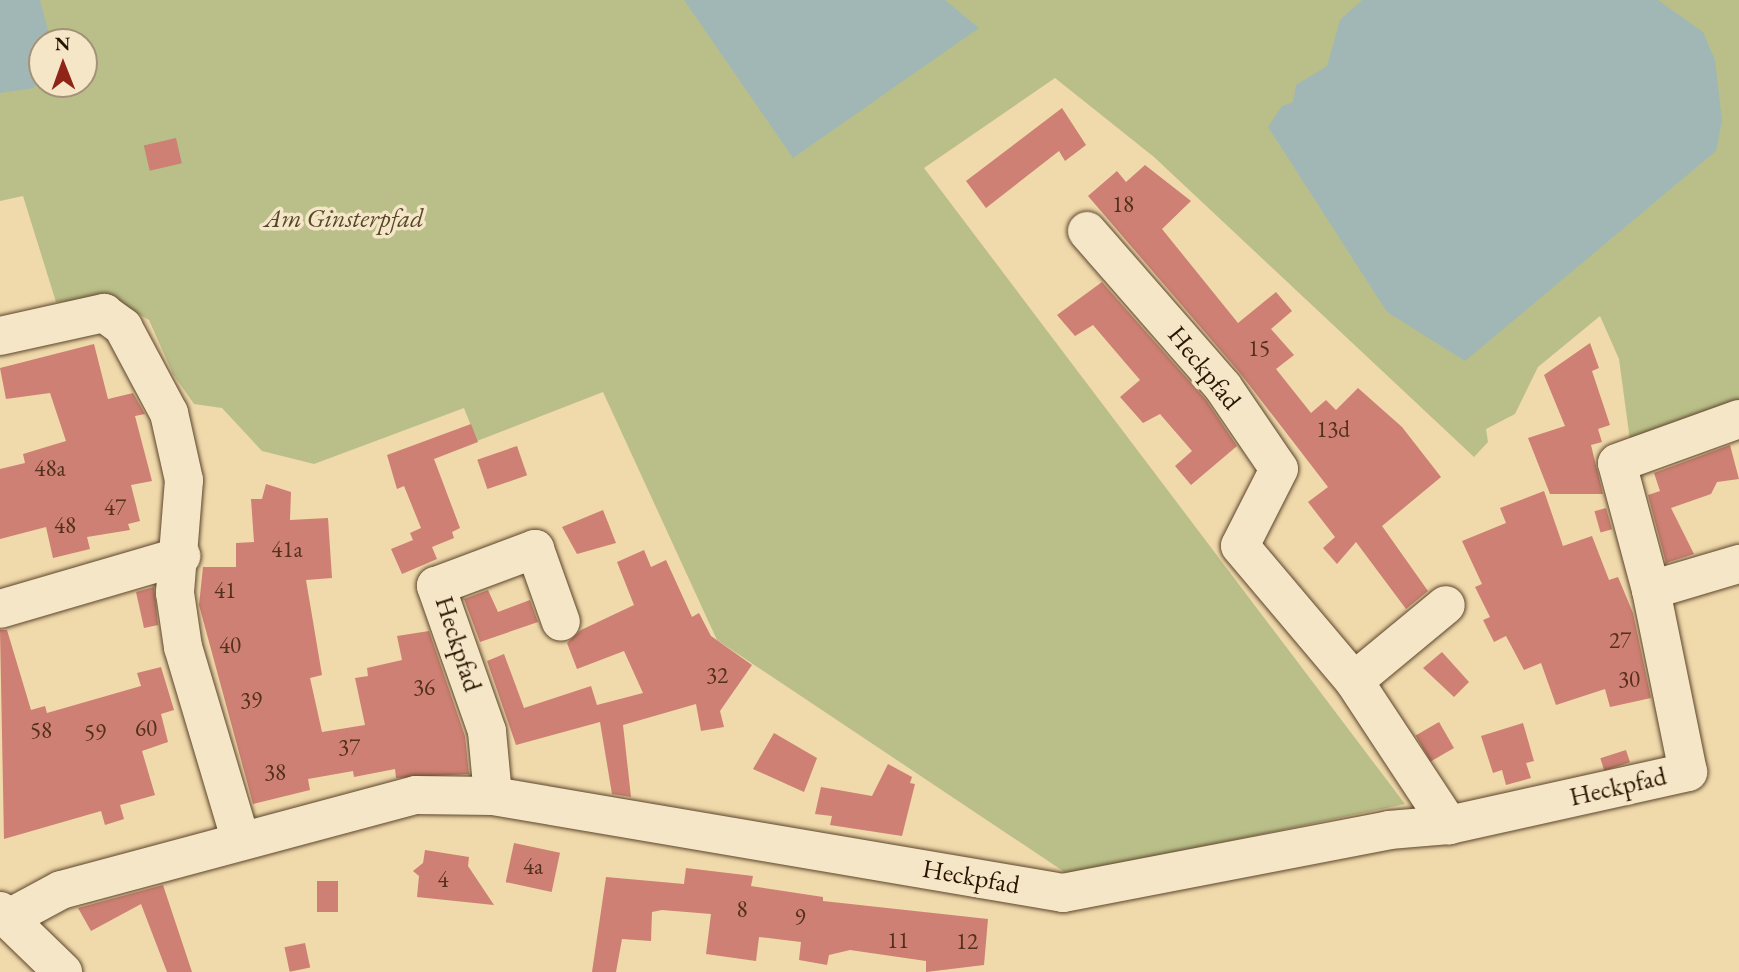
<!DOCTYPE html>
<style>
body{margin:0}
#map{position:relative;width:1739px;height:972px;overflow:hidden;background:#f0d9ab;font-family:"EB Garamond",serif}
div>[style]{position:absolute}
.green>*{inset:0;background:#babf89}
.water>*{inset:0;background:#a0b7b5}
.building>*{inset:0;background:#cd8073;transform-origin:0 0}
.roads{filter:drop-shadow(0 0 2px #5c452b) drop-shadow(0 0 2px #5c452b)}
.minor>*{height:38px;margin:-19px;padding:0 19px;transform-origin:19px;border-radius:19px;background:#f5e6c8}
span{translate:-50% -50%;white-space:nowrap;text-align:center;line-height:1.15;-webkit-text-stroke:7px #f5e6c8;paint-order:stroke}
.number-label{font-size:23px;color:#532f1d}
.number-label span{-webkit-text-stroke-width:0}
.park-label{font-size:26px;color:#554729;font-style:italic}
.street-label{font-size:26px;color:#2a1400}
.north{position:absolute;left:28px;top:28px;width:70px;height:70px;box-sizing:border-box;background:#f5e6c8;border:2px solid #a49278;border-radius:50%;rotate:359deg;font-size:19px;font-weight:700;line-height:28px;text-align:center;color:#2a1400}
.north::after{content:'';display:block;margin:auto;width:24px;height:32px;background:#8f2418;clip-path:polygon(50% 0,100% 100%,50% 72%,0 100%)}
</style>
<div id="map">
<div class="green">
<i style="clip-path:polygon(evenodd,0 0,1739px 0,1739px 418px,1631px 448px,1619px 359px,1600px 316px,1538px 367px,1515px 414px,1486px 429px,1488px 442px,1474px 457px,1154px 157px,1055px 78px,924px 168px,1405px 804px,1069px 875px,717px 640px,603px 392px,477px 441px,464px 408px,314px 464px,262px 451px,222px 408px,194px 404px,173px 374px,149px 320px,110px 298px,56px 302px,23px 196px,0 201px,0 0,42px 42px,84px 42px,84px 84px,42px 84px,42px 42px)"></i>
</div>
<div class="water">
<i style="clip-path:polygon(0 0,40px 0,51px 42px,42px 42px,42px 72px,34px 88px,0 93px)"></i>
<i style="clip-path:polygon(684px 0,945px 0,979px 28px,793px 158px)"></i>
<i style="clip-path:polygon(1362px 0,1658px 0,1703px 32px,1715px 60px,1722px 121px,1716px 151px,1465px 361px,1387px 312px,1268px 127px,1282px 106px,1293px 102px,1296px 85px,1327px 66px,1340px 20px)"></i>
</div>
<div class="building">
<i style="clip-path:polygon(1062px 108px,1086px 145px,1065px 161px,1059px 151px,986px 208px,966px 181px)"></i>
<i style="left:176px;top:138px;width:26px;height:33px;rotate:77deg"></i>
<i style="clip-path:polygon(1145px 165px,1191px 201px,1162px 229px,1238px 323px,1276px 292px,1292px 311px,1271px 329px,1294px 355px,1276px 369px,1311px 413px,1326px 400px,1336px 410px,1358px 388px,1402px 427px,1441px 477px,1382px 526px,1428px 591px,1406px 609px,1356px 542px,1337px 564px,1323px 548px,1335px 537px,1308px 502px,1328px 487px,1240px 373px,1088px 196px,1117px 171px,1126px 182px)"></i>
<i style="clip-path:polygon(1102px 282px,1206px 400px,1237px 446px,1191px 485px,1175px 466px,1192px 451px,1160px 414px,1143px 423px,1120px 397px,1140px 380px,1093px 325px,1075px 336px,1057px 315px)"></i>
<i style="clip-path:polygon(1590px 343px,1599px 368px,1592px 371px,1610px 425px,1598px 429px,1602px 442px,1591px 445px,1603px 494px,1550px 494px,1528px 438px,1565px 426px,1544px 375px)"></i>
<i style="clip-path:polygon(94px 344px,108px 399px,133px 393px,145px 414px,135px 416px,152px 481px,131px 485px,140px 521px,128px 524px,130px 530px,87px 537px,90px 549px,53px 558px,46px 527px,0 539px,0 469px,25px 463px,23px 454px,66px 441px,50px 393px,6px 399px,0 368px)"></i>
<i style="clip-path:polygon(471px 424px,478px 442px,434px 459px,460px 528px,452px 532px,454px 538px,432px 547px,437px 559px,402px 574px,391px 549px,413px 540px,410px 533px,421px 528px,404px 486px,397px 489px,387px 455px)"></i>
<i style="clip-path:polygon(1730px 445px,1739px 479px,1717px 482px,1711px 494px,1671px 508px,1694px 554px,1666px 563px,1648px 495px,1660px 491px,1654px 473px)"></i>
<i style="left:517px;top:446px;width:31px;height:42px;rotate:71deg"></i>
<i style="clip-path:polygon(266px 484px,291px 492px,290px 520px,328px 518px,332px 578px,306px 580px,322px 675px,310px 678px,322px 732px,365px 725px,355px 678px,368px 676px,367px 668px,402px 660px,397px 636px,429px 631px,465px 736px,469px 774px,396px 778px,395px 769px,354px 777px,353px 771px,308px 779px,310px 790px,253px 804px,199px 605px,203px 567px,236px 567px,236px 543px,254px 542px,251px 499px,262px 499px)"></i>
<i style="clip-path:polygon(1544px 491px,1563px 546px,1592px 536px,1609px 580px,1618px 577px,1633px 613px,1651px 698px,1610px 707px,1605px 689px,1556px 705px,1541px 663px,1524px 670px,1506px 636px,1494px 642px,1483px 620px,1490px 617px,1475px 587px,1482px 584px,1462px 541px,1506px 523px,1500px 508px)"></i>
<i style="left:1606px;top:508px;width:22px;height:12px;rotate:74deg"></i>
<i style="clip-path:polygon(603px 510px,616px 543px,577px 554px,562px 527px)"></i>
<i style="clip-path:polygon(644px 550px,651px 567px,666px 560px,692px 617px,699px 613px,711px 636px,752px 665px,720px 711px,724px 727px,701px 731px,696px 704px,623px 725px,631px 797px,612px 794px,600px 722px,516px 745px,487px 661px,504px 654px,524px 708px,591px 686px,597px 705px,643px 693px,624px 651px,577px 669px,567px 643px,581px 630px,634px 605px,617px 562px)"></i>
<i style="clip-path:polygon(154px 587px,158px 625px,144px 628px,136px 592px)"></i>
<i style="clip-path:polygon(488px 590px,498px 612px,530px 600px,538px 622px,480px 642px,464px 599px)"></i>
<i style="clip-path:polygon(0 630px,7px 630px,31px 710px,45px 706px,47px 713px,141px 686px,137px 673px,161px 667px,174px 710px,161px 714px,168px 742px,142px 751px,155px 795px,120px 805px,124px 819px,105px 825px,101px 811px,4px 839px)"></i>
<i style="clip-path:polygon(1442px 652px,1469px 682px,1454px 697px,1423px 668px)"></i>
<i style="left:1439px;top:722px;width:30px;height:27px;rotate:60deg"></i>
<i style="clip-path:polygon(1523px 723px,1534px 761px,1526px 763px,1531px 778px,1506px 785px,1502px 770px,1493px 773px,1481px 736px)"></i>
<i style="clip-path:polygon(774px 733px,817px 758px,804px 792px,753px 769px)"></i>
<i style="left:1626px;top:750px;width:13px;height:27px;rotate:72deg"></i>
<i style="clip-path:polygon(888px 764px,912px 777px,910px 783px,915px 784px,902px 836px,830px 825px,832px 816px,815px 814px,821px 787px,872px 796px)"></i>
<i style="left:514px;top:843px;width:47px;height:40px;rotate:12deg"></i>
<i style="clip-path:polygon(425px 850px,469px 857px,468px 866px,494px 905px,417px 897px,419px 876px,413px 871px,423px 863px)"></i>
<i style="clip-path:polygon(686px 868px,753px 876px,751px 886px,823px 897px,823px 901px,988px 919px,984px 965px,926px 972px,926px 961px,850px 950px,829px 955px,827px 965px,799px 960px,801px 942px,759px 937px,756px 961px,706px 954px,711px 914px,662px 910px,652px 912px,651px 941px,622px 939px,616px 972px,592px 972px,606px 877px,684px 884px)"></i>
<i style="left:317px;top:881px;width:21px;height:31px"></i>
<i style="clip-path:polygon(163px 885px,192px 972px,167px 972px,141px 904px,91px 931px,78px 908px)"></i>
<i style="left:305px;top:943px;width:25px;height:21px;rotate:78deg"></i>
</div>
<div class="roads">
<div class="minor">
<i style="left:1087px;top:231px;width:207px;rotate:48.9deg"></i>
<i style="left:1223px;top:387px;width:99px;rotate:55.7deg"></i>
<i style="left:1279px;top:469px;width:86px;rotate:116.9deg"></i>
<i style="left:1240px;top:546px;width:177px;rotate:49.8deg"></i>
<i style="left:1354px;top:681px;width:173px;rotate:56.6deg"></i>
<i style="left:0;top:336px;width:107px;rotate:-12.5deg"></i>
<i style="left:104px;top:313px;width:24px;rotate:36deg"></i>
<i style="left:123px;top:327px;width:98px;rotate:61.9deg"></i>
<i style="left:169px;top:413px;width:69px;rotate:77.4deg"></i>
<i style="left:184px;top:480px;width:113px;rotate:94.6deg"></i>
<i style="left:175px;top:593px;width:55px;rotate:81.6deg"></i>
<i style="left:183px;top:647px;width:202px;rotate:73.4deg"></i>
<i style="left:1651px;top:590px;width:131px;rotate:-105deg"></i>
<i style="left:1617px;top:463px;width:130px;rotate:-19.8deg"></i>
<i style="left:0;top:609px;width:189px;rotate:-16.3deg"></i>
<i style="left:1354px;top:681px;width:119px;rotate:-39.6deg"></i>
<i style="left:493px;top:796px;width:65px;rotate:-95.3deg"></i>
<i style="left:487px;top:731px;width:154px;rotate:-109.4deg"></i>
<i style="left:436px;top:586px;width:106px;rotate:-20.5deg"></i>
<i style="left:535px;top:549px;width:77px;rotate:70.4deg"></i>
<i style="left:0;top:911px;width:88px;rotate:44.1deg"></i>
<i style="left:9px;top:918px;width:59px;rotate:-28.3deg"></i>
<i style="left:61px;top:890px;width:367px;rotate:-15deg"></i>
<i style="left:416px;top:795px;width:77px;rotate:0.7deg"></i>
<i style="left:493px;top:796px;width:578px;rotate:9.66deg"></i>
<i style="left:1063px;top:893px;width:332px;rotate:-10.9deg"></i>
<i style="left:1389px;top:830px;width:60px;rotate:-4.8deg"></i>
<i style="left:1449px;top:825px;width:245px;rotate:-12.5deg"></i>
<i style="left:1688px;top:772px;width:186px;rotate:-101.5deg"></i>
<i style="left:1651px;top:590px;width:92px;rotate:-16.5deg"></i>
</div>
</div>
<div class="number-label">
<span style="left:1123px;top:204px">18</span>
<span style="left:1259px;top:348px">15</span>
<span style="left:1333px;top:429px">13d</span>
<span style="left:50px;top:468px">48a</span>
<span style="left:115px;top:507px">47</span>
<span style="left:65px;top:525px">48</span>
<span style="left:287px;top:549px">41a</span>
<span style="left:225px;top:590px">41</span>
<span style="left:1620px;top:640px">27</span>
<span style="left:230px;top:645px">40</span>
<span style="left:717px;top:675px">32</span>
<span style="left:1629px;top:679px">30</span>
<span style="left:424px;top:687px">36</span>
<span style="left:251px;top:700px">39</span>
<span style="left:146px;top:728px">60</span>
<span style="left:41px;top:730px">58</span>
<span style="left:95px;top:732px">59</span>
<span style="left:349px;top:747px">37</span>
<span style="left:275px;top:772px">38</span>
<span style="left:533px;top:866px">4a</span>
<span style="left:443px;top:879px">4</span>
<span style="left:742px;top:909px">8</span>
<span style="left:800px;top:917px">9</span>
<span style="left:898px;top:940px">11</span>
<span style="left:967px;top:941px">12</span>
</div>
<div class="park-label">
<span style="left:344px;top:219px">Am Ginsterpfad</span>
</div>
<div class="street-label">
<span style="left:1204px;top:368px;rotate:51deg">Heckpfad</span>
<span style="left:458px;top:644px;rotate:72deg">Heckpfad</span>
<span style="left:1618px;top:787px;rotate:-13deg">Heckpfad</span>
<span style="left:971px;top:877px;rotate:10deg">Heckpfad</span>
</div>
<div class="north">N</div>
</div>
